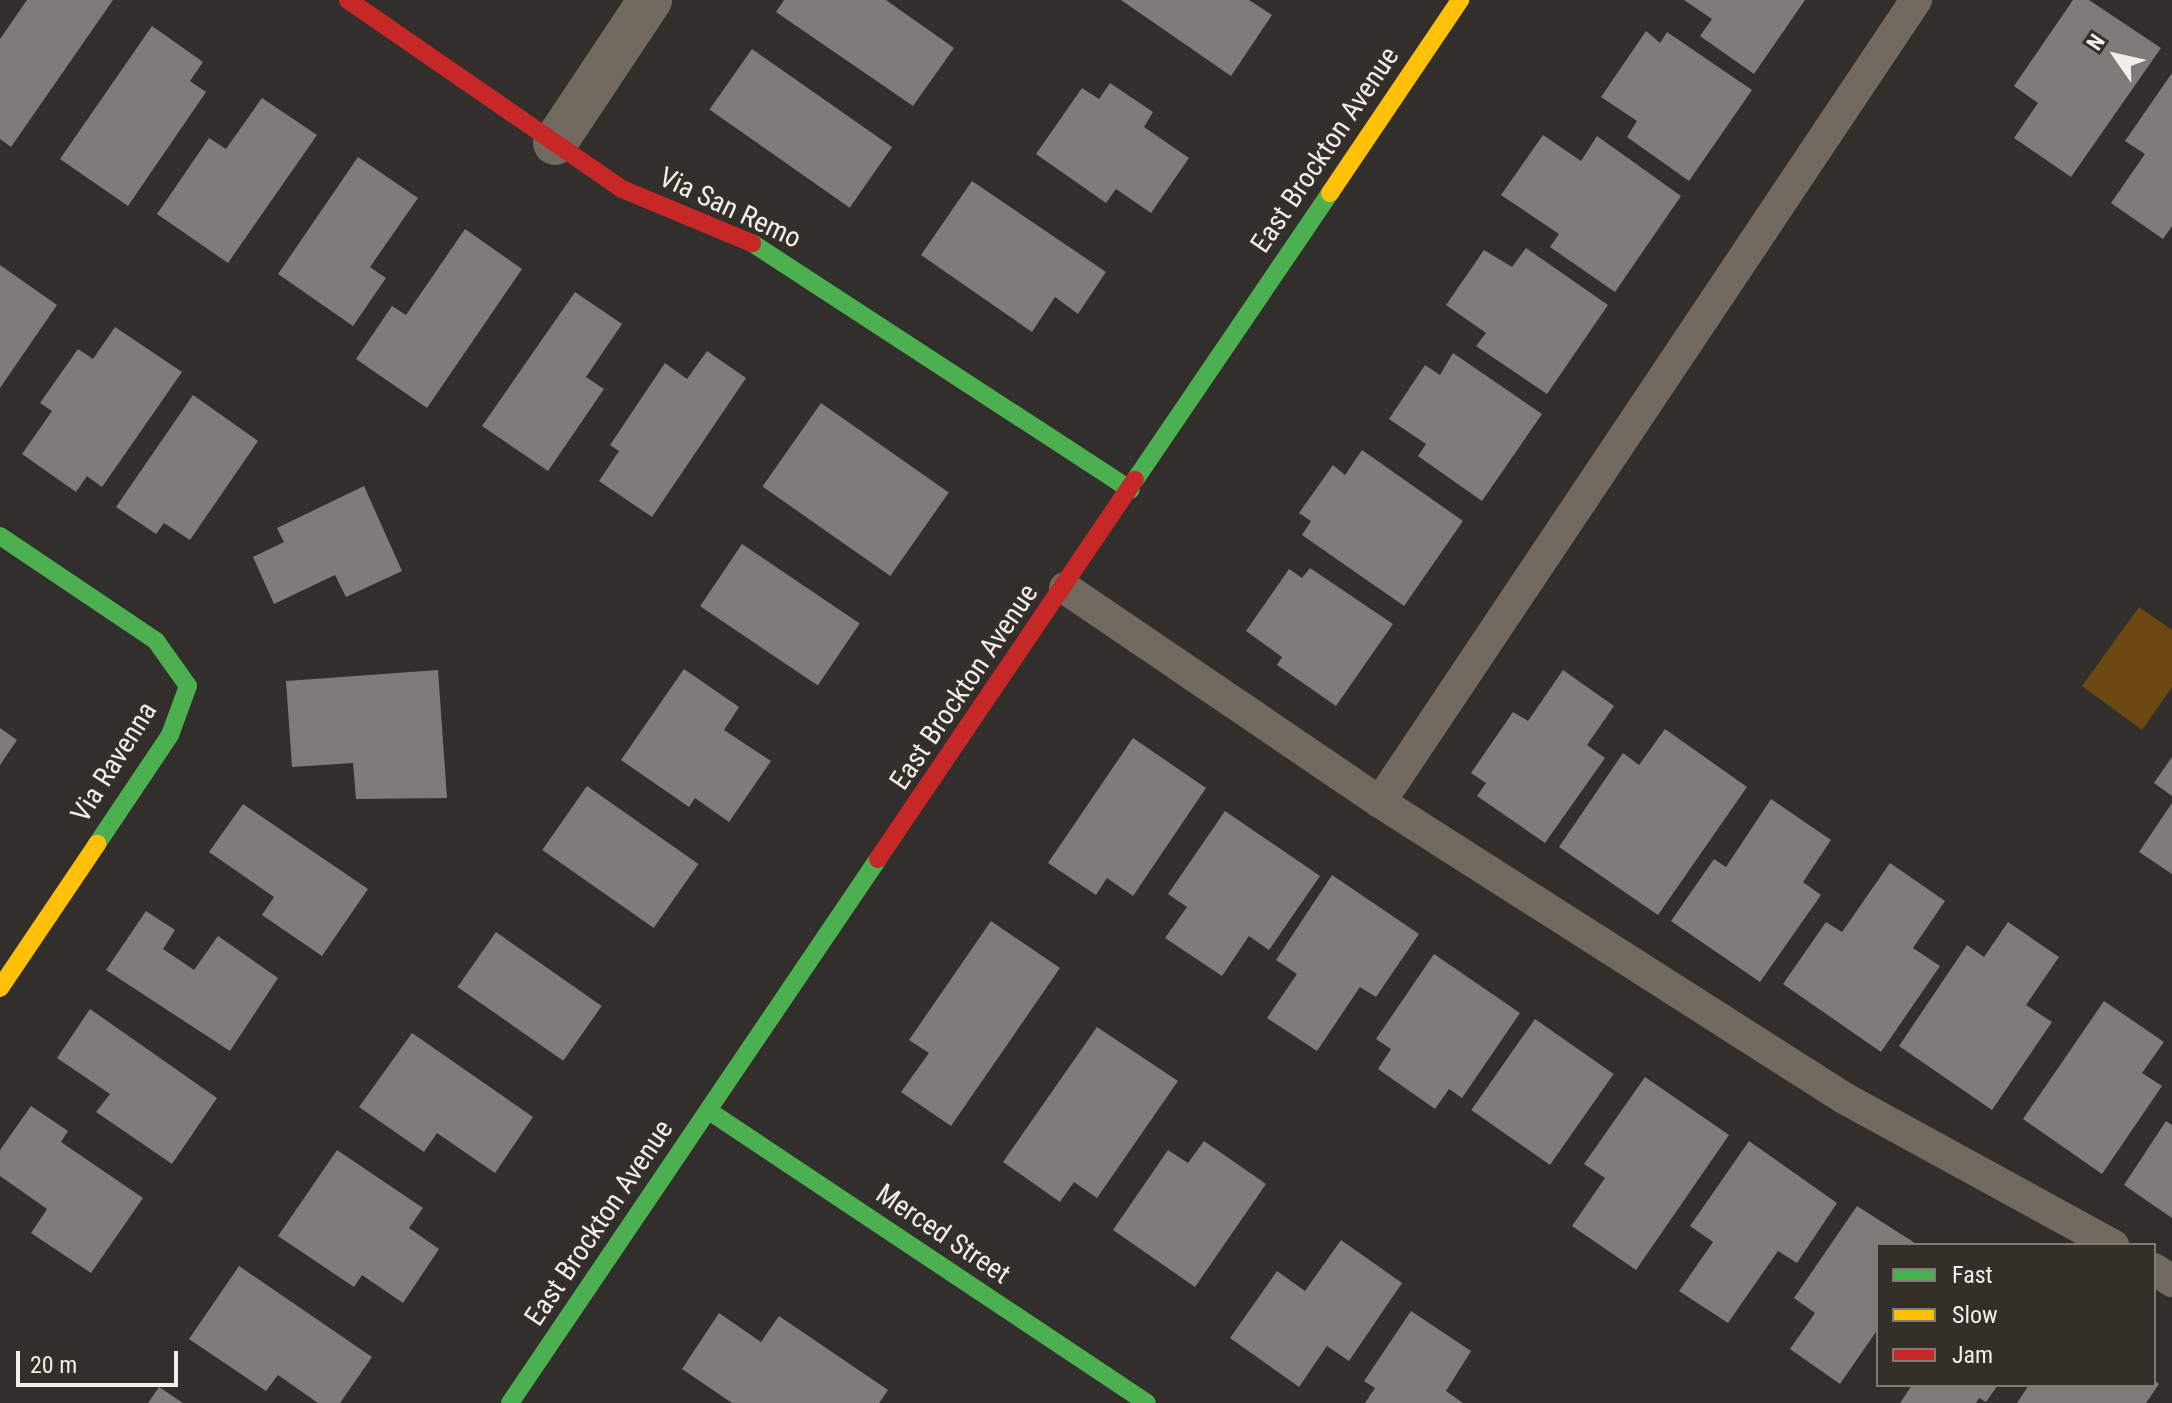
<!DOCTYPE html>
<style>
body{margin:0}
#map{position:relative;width:2172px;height:1403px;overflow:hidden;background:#312e2b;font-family:"Roboto Condensed",sans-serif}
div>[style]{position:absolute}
.green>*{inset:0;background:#6c4912}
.building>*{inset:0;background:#7e7c79;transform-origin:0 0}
.lane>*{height:32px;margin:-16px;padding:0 16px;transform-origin:16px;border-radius:16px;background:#726a60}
.street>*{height:44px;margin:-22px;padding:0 22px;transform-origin:22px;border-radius:22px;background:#726a60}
.fast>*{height:18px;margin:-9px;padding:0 9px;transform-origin:9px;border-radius:9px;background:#4caf50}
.slow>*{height:18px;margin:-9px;padding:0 9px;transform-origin:9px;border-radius:9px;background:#ffc107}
.jam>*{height:18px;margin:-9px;padding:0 9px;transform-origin:9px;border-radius:9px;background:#c62828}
span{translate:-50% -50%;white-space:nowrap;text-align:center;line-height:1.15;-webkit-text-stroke:8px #342f28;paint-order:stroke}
.street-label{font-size:28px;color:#f2eeea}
.legend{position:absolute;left:1876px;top:1243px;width:280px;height:144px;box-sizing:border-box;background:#342f28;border:2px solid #807b76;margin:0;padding:10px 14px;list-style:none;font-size:24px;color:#f2eeea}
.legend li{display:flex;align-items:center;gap:16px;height:40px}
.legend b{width:40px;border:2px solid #807b76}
.north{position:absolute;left:2076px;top:16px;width:80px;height:80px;-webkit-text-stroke:6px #342f28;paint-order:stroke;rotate:304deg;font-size:22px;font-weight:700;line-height:32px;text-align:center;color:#f2eeea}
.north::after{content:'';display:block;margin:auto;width:28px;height:36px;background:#f2eeea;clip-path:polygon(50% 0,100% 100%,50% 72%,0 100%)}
.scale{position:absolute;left:16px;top:1351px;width:162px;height:36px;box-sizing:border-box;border:4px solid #f2eeea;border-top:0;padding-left:10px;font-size:24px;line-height:28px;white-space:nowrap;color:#f2eeea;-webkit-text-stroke:6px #342f28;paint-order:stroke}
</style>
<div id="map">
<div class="green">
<i style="clip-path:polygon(2139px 607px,2172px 630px,2172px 687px,2142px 730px,2082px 686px)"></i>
</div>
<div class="building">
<i style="clip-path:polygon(27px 0,113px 0,11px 147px,0 139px,0 39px)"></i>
<i style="clip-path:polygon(784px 0,886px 0,954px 48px,913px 106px,776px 12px)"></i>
<i style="clip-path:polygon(1121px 0,1249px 0,1272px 15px,1231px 76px)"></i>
<i style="clip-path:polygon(1684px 0,1805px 0,1754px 74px,1700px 36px,1712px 19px)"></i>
<i style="clip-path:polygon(2073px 0,2089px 0,2161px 48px,2071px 177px,2014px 138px,2038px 103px,2014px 86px)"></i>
<i style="clip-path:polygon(152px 26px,203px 62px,190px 81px,206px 92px,128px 206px,60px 159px)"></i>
<i style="clip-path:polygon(1646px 31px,1660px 43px,1667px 32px,1752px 90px,1689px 181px,1627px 137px,1637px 121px,1601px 97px)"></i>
<i style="left:752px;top:49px;width:171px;height:74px;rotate:35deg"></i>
<i style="clip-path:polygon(2172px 73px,2172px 226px,2163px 239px,2111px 203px,2145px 154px,2125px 141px)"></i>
<i style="clip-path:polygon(1110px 83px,1153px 112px,1144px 127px,1189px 158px,1151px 213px,1116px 189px,1106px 203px,1036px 154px,1082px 88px,1099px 99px)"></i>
<i style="clip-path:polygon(262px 98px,317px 135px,228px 263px,157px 214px,209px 138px,226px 149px)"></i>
<i style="clip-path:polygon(1543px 135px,1581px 161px,1597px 136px,1681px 196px,1615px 292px,1550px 247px,1559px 234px,1501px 195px)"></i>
<i style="clip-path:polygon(358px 157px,418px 198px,370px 267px,386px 278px,353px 326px,278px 274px)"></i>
<i style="clip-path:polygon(972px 181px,1106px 272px,1078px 314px,1055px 297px,1032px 332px,921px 255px)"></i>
<i style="clip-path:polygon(465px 229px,522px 269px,427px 408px,356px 359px,392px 306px,406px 315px)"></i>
<i style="clip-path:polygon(1526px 248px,1608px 305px,1547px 394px,1476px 346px,1486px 333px,1446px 305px,1484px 250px,1512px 267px)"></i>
<i style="clip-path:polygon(0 265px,57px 305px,0 388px)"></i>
<i style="clip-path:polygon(575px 292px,622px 324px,586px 377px,604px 389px,548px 471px,482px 426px)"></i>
<i style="clip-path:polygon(115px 327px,182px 372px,102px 487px,87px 476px,76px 492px,22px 454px,52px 411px,40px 403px,78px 349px,93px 359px)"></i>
<i style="clip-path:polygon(707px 351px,746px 378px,652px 517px,599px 481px,619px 451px,610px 445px,665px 363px,687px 379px)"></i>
<i style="clip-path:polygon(1453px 353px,1542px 414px,1482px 501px,1418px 456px,1426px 444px,1389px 419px,1425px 365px,1440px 375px)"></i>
<i style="clip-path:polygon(193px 395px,258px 441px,190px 540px,164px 523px,156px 534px,116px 507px)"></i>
<i style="left:821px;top:403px;width:156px;height:102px;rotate:35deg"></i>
<i style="clip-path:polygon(1362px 450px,1463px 521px,1404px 606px,1302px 535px,1311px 521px,1299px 513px,1333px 465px,1345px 475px)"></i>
<i style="clip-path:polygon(364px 486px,402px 571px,346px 597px,335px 575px,274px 604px,253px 557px,284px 542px,277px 528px)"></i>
<i style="left:742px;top:544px;width:142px;height:75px;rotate:34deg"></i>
<i style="clip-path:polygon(1310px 568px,1393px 624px,1336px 706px,1277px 665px,1282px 657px,1246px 631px,1289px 569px,1302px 578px)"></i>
<i style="clip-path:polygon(684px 669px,739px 707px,724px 730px,771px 761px,729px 822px,695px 798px,689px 807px,621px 760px)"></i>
<i style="clip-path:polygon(438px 670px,447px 798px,356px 799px,353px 763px,292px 767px,286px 681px)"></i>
<i style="clip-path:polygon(1563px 670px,1614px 706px,1587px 745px,1605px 758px,1545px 843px,1477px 796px,1486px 783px,1471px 773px,1513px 712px,1528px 721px)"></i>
<i style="clip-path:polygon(0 728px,17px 740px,0 765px)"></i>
<i style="clip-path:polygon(1665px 729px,1747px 787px,1658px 915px,1559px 847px,1623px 753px,1639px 765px)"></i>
<i style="clip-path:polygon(1133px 738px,1206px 788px,1133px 896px,1107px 878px,1096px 895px,1048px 863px)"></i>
<i style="clip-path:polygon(2172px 757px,2172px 796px,2154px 783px)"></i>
<i style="left:587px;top:786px;width:136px;height:78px;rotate:35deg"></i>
<i style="clip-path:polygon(1771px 799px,1831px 840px,1803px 882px,1821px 895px,1760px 982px,1671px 921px,1714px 859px,1726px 867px)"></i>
<i style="clip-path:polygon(2172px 803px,2172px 874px,2139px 852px)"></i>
<i style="clip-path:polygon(243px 804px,368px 889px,322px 956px,262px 915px,274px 897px,209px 852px)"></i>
<i style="clip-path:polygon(1225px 811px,1320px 876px,1269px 950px,1249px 936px,1222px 976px,1165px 938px,1187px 907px,1168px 894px)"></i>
<i style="clip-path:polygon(1890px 863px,1945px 901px,1913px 948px,1940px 966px,1881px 1052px,1783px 984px,1826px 922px,1842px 932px)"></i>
<i style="clip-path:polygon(1332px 875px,1419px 934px,1376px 997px,1360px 987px,1317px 1051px,1267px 1018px,1297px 974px,1276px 960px)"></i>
<i style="clip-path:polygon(146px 911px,175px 930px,163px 949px,194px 970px,218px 936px,278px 978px,230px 1051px,106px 970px)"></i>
<i style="clip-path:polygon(991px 921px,1060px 968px,951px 1126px,901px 1092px,929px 1053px,909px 1040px)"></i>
<i style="clip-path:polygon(2008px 922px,2059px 957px,2026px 1005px,2052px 1022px,1992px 1110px,1899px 1046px,1967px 945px,1984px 957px)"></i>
<i style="left:496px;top:932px;width:129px;height:67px;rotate:35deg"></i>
<i style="clip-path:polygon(1434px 954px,1520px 1013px,1462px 1098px,1449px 1089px,1435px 1109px,1378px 1069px,1391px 1049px,1376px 1039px)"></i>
<i style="clip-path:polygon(2104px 1001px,2164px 1042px,2142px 1073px,2162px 1086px,2102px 1174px,2023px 1119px)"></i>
<i style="clip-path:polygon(90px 1009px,217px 1098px,172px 1164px,96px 1112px,110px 1094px,57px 1058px)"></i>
<i style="left:1535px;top:1019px;width:96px;height:111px;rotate:35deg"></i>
<i style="clip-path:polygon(1097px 1027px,1178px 1081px,1097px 1198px,1074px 1182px,1060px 1202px,1003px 1162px)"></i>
<i style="clip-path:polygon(412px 1033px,533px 1117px,495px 1173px,437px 1133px,424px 1152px,359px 1107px)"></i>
<i style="clip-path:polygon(1645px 1077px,1729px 1135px,1636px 1270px,1572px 1226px,1605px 1178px,1584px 1164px)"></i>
<i style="clip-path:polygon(31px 1106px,68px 1131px,61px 1142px,143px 1198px,91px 1273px,31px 1233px,47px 1209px,0 1176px,0 1150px)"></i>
<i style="clip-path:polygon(2166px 1121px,2172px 1125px,2172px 1218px,2124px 1185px)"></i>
<i style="clip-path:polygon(1204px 1141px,1266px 1184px,1195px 1287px,1113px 1230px,1168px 1150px,1188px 1163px)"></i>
<i style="clip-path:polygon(1749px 1141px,1837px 1203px,1797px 1263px,1778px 1251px,1728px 1323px,1679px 1291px,1713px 1242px,1690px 1226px)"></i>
<i style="clip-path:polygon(337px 1150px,423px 1208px,409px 1228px,439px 1249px,403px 1303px,362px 1275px,354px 1287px,278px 1236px)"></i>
<i style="clip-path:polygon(1857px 1206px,1918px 1245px,1878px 1245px,1878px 1329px,1840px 1384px,1790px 1349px,1815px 1313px,1794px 1298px)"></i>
<i style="clip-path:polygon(1341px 1240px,1402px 1283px,1349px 1361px,1327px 1346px,1299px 1387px,1230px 1338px,1277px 1271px,1305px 1291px)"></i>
<i style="clip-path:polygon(239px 1266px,372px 1357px,340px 1403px,318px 1403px,278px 1375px,266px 1391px,189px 1339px)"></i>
<i style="clip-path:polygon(1411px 1311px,1471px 1351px,1446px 1391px,1463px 1403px,1365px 1403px,1375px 1388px,1364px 1381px)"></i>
<i style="clip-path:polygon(719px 1313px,761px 1342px,779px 1316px,888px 1390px,879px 1403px,732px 1403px,682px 1369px)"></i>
<i style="clip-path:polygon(2154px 1380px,2159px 1384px,2146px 1403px,2017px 1403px,2029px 1385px,2154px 1385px)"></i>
<i style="clip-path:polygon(1912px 1385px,1998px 1385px,1986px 1402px,1979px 1398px,1976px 1403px,1900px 1403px)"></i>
<i style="clip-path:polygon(159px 1387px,183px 1403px,148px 1403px)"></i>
</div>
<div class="lane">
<i style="left:1065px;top:588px;width:381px;rotate:34.2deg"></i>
<i style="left:1380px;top:802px;width:550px;rotate:32.54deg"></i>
<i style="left:1844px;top:1098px;width:307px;rotate:28.7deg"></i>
<i style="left:1380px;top:802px;width:965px;rotate:-56.24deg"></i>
<i style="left:2154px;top:1269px;width:22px;rotate:34deg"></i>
</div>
<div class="street">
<i style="left:555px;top:143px;width:172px;rotate:-56.4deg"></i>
</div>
<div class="fast">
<i style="left:752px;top:243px;width:452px;rotate:33.1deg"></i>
<i style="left:1135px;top:480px;width:347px;rotate:-55.8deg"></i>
<i style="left:0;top:536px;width:188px;rotate:33.9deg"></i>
<i style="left:156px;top:641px;width:55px;rotate:54.6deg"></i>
<i style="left:188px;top:686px;width:52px;rotate:110.2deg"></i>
<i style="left:170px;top:735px;width:131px;rotate:123.8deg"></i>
<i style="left:709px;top:1111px;width:526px;rotate:33.69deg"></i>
<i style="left:510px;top:1403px;width:657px;rotate:-55.92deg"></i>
</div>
<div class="slow">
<i style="left:1330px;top:193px;width:233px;rotate:-56deg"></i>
<i style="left:0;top:988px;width:174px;rotate:-56deg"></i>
</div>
<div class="jam">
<i style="left:348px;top:0;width:333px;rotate:34.6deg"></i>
<i style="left:622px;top:189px;width:141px;rotate:22.6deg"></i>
<i style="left:878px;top:859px;width:458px;rotate:-55.9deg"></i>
</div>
<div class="street-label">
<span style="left:1325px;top:150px;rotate:-56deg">East Brockton Avenue</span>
<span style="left:730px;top:208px;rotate:25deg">Via San Remo</span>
<span style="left:964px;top:687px;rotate:-56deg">East Brockton Avenue</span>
<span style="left:114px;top:762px;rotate:-58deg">Via Ravenna</span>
<span style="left:599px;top:1223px;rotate:-56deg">East Brockton Avenue</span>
<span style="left:943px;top:1234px;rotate:34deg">Merced Street</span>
</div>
<ul class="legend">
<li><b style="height:10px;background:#4caf50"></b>Fast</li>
<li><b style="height:10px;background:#ffc107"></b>Slow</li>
<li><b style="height:10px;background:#c62828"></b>Jam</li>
</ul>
<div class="north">N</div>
<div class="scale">20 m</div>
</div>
